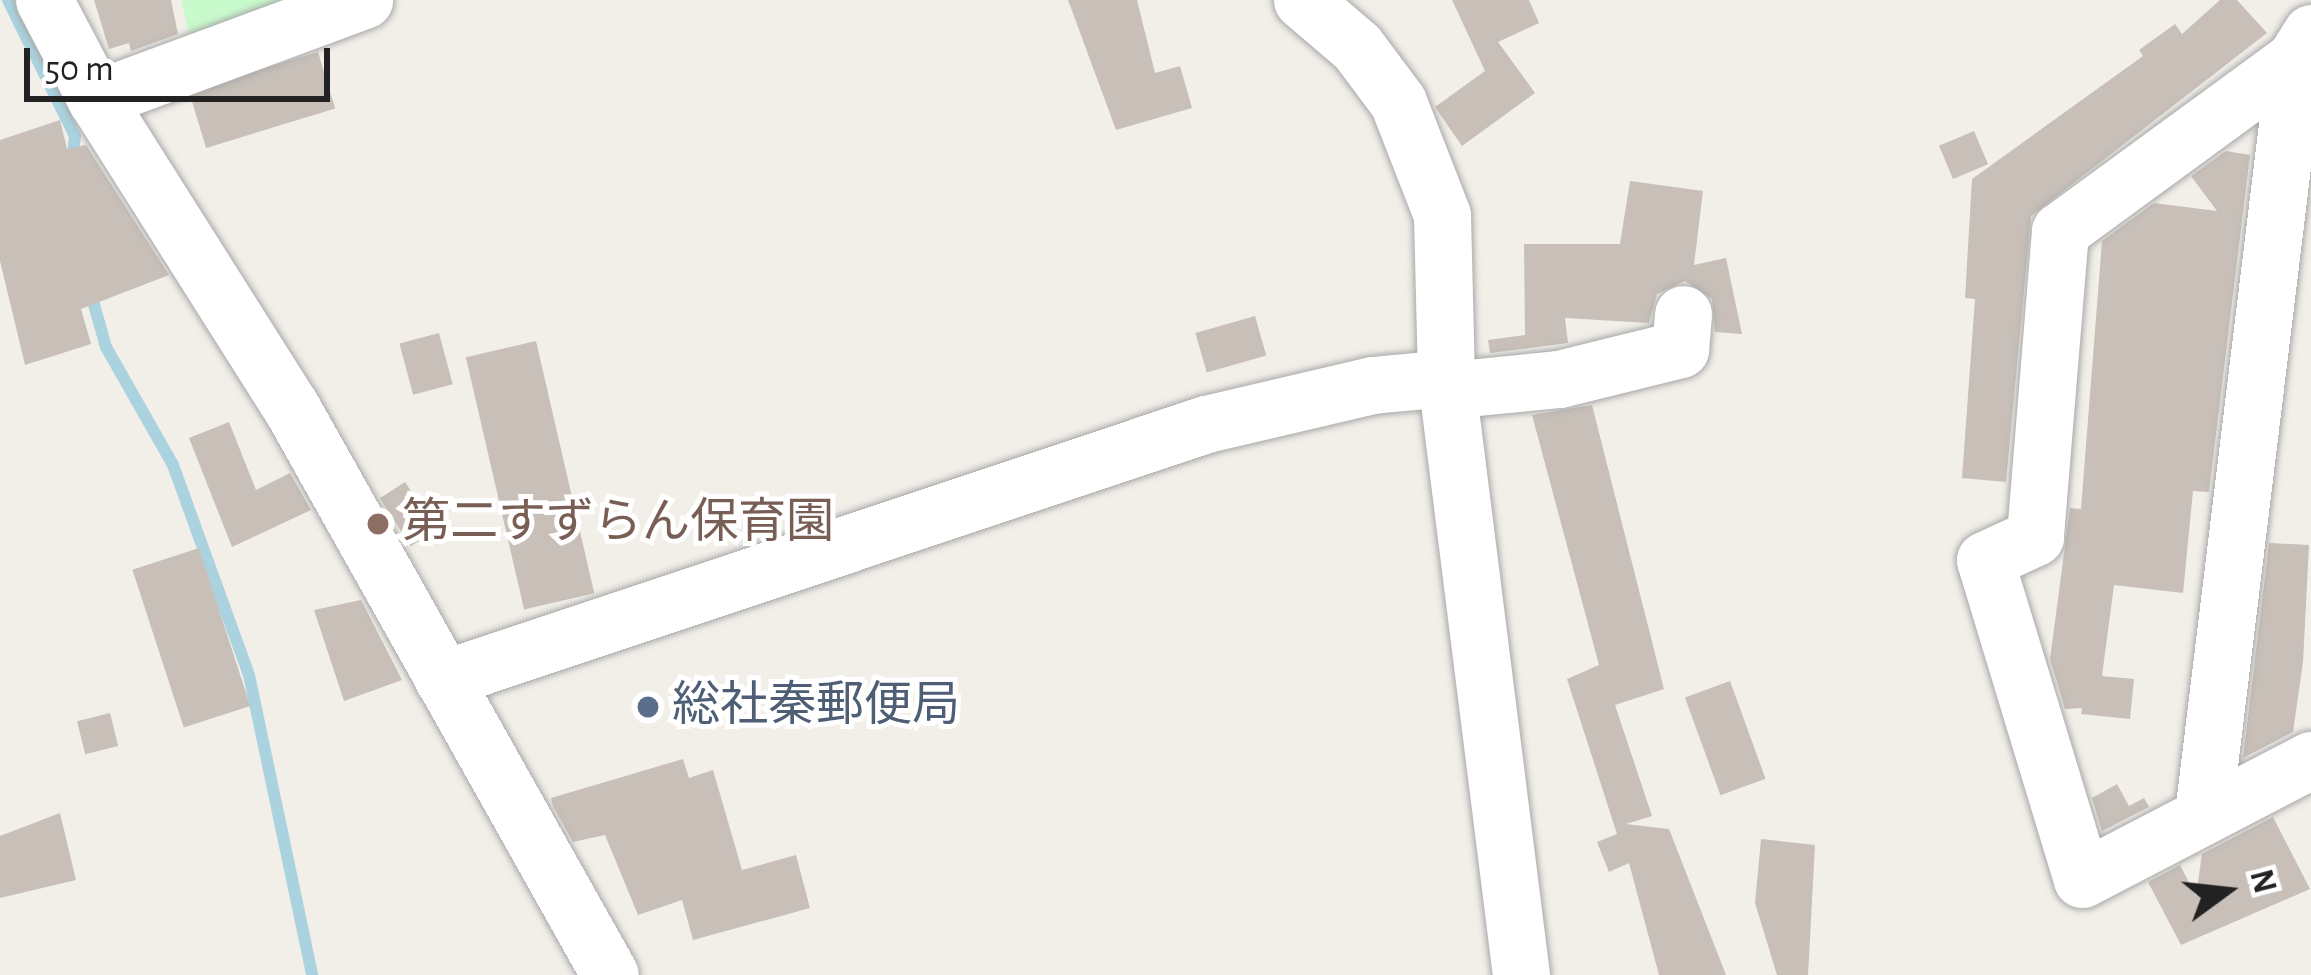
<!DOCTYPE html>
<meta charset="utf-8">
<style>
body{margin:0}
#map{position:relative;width:2311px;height:975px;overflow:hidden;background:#f2efe9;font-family:"Alegreya Sans","Noto Sans JP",sans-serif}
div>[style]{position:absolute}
.park>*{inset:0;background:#c8facc}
.stream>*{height:12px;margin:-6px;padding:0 6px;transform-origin:6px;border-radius:6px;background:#aad3df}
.building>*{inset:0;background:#c7bfb8;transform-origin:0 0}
.roads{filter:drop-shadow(0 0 3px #a9a9a9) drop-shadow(0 0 3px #a9a9a9)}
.minor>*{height:57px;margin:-28.5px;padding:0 28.5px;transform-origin:28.5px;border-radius:28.5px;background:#fff}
.dots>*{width:33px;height:33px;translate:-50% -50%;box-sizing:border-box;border:6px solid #fff;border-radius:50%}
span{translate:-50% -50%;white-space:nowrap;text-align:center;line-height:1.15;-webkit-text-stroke:10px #fff;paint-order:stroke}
.education-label{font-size:48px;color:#785e54}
.left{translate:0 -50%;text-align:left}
.service-label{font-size:48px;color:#4e5e75}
.north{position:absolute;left:2167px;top:831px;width:120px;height:120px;-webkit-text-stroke:9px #fff;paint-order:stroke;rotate:75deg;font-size:33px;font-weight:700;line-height:48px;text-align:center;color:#222}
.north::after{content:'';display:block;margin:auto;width:42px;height:54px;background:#222;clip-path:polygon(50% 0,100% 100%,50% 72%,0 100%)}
.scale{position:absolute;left:24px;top:48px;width:306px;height:54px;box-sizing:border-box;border:6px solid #222;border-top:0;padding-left:15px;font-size:36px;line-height:42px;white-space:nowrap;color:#222;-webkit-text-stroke:9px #fff;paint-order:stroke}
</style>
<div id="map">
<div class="park">
<i style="clip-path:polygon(181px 0,340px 0,194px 54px)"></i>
</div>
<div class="stream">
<i style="left:8px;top:0;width:152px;rotate:63.8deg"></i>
<i style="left:75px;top:136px;width:27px;rotate:96deg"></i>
<i style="left:91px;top:294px;width:55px;rotate:74.2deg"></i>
<i style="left:106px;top:347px;width:136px;rotate:60.4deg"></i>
<i style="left:173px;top:465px;width:223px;rotate:70.1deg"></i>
<i style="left:249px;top:675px;width:307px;rotate:78.1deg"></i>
</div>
<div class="building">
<i style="clip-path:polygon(94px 0,171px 0,178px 34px,131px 51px,129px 43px,109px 49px)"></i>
<i style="clip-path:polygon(1068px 0,1137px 0,1155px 73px,1180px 66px,1192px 108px,1116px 130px)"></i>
<i style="clip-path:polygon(1452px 0,1529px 0,1539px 23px,1498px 42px,1535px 93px,1462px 146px,1435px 107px,1485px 71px)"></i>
<i style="clip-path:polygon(2220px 0,2237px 0,2267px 33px,2031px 216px,2006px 482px,1962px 478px,1975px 299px,1965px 298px,1972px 179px,2143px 56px,2139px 50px,2175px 24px,2182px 34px)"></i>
<i style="left:318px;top:52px;width:59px;height:135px;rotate:73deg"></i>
<i style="clip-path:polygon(60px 120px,67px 149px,86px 145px,169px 275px,81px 309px,91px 344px,25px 365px,0 261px,0 140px)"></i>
<i style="left:1974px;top:131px;width:36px;height:38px;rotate:67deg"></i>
<i style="clip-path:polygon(2226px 151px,2250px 155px,2209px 492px,2193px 491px,2183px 593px,2114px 585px,2102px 676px,2134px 679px,2130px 719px,2081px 714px,2082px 708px,2065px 709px,2050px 659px,2070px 508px,2081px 509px,2102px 241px,2154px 203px,2217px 211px,2191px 176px)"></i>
<i style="clip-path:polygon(1630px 181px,1703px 191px,1694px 265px,1726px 258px,1742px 334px,1715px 332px,1712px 299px,1685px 281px,1657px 294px,1649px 323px,1565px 318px,1568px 343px,1490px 353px,1488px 340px,1525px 335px,1524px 244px,1620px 244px)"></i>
<i style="left:1255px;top:316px;width:41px;height:62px;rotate:74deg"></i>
<i style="left:439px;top:333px;width:53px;height:41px;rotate:75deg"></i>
<i style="left:536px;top:341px;width:259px;height:72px;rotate:77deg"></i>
<i style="clip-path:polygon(1592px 405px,1664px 689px,1615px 705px,1652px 816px,1626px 824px,1669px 829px,1726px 975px,1659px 975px,1629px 863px,1609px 872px,1597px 842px,1617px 834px,1567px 679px,1599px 665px,1532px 415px)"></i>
<i style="clip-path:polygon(229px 422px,256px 490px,290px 473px,311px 510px,232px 547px,189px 438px)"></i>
<i style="left:405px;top:482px;width:57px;height:30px;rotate:57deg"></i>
<i style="clip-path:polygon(2269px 543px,2309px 545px,2303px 662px,2293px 732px,2243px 758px)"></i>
<i style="left:199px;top:548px;width:166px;height:70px;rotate:72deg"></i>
<i style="clip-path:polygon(361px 600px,402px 680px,344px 701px,314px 610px)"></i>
<i style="left:1730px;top:681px;width:104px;height:48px;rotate:70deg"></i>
<i style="left:110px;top:713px;width:34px;height:34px;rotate:76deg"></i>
<i style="clip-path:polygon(683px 759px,689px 778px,713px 770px,742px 870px,796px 855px,810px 908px,693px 940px,682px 900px,638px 915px,605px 835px,573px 842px,553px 806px,551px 798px)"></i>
<i style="clip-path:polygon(2117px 784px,2129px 806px,2144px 798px,2149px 807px,2102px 831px,2092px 798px)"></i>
<i style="clip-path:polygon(60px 813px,76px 880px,0 898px,0 836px)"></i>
<i style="clip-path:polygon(2273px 817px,2310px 889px,2181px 945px,2148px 882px,2180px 865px,2196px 896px,2202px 854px)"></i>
<i style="clip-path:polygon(1761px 839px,1815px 845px,1808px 975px,1777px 975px,1755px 903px)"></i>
</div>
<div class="roads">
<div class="minor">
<i style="left:44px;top:0;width:112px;rotate:62.3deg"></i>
<i style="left:96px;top:99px;width:365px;rotate:57.7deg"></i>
<i style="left:291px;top:407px;width:651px;rotate:60.68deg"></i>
<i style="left:1302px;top:0;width:72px;rotate:40.5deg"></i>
<i style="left:1357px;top:47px;width:69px;rotate:53.3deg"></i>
<i style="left:1398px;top:102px;width:121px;rotate:68.7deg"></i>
<i style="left:1442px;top:215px;width:163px;rotate:88.6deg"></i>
<i style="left:1446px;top:378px;width:602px;rotate:82.84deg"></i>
<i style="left:2311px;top:33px;width:31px;rotate:122deg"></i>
<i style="left:2295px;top:59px;width:291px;rotate:143.8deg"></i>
<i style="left:2060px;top:231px;width:307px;rotate:94.7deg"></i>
<i style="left:2035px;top:537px;width:55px;rotate:155.3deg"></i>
<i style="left:1985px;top:560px;width:333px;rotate:73.1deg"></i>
<i style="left:2082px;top:879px;width:258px;rotate:-27.5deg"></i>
<i style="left:96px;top:99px;width:286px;rotate:-20.3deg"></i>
<i style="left:1448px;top:390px;width:112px;rotate:-5.7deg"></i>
<i style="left:1559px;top:379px;width:125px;rotate:-13.9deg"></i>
<i style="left:1680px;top:349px;width:35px;rotate:-85deg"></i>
<i style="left:443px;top:679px;width:804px;rotate:-18.48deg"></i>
<i style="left:1206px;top:424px;width:171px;rotate:-13.2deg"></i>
<i style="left:1372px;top:385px;width:74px;rotate:-5.4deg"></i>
<i style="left:2203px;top:814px;width:761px;rotate:-83.05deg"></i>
</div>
</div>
<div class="dots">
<i style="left:378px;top:524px;background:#8d6e63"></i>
<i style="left:648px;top:707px;background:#5c6f8a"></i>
</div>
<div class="education-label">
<span class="left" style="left:402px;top:524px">第二すずらん保育園</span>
</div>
<div class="service-label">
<span class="left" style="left:672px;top:707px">総社秦郵便局</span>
</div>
<div class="north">N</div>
<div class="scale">50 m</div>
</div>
